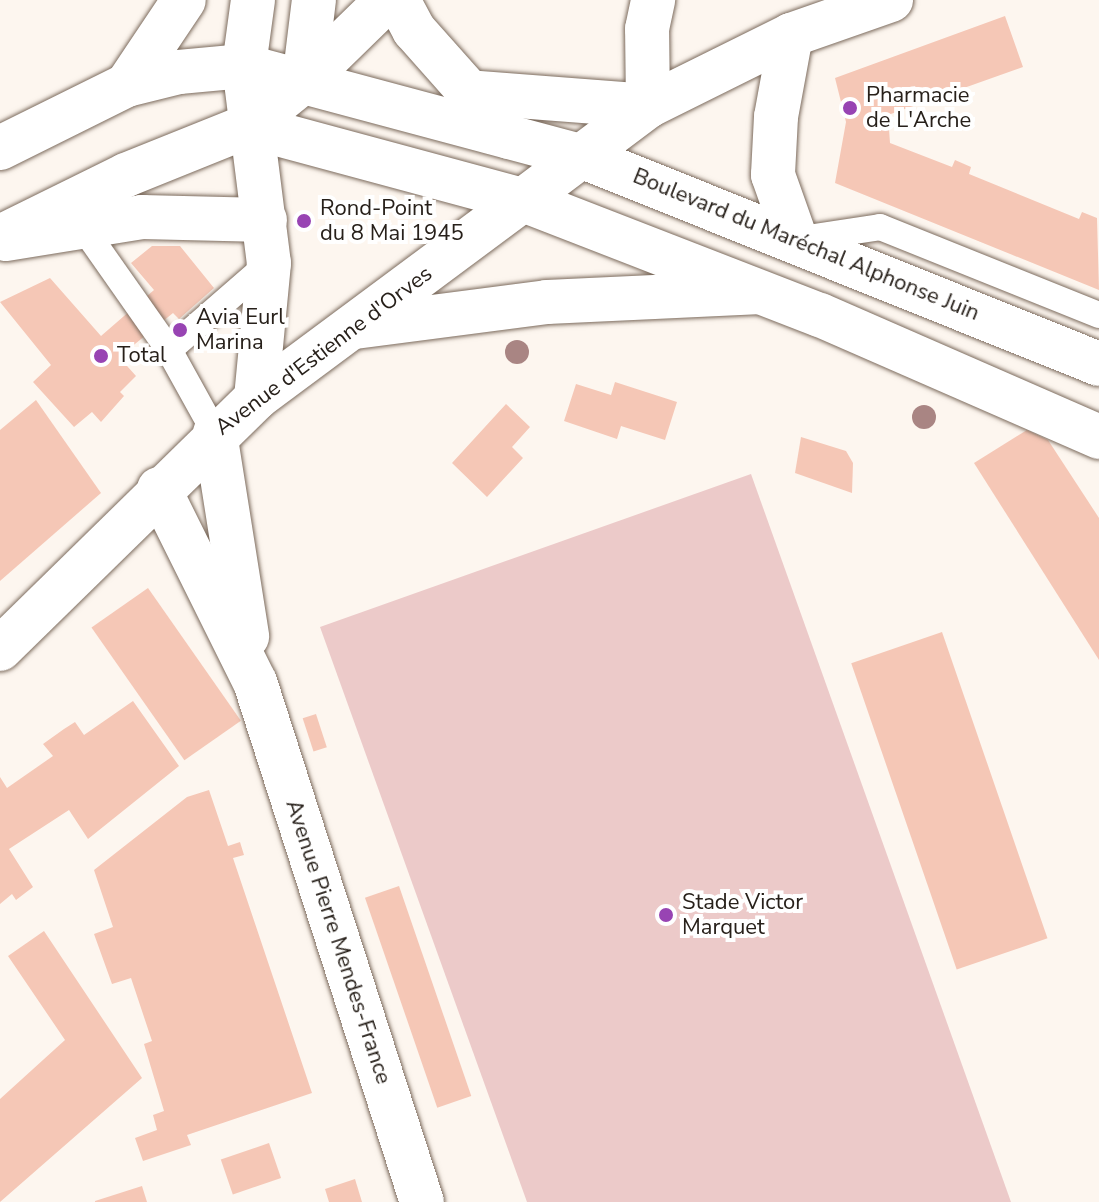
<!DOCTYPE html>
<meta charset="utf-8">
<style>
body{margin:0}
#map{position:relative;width:1099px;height:1202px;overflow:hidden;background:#fdf6ef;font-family:"Nunito Sans",sans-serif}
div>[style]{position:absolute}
.green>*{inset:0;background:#eccac9}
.building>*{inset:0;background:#f5c7b6;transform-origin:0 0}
.roads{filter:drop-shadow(0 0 2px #7c6b5d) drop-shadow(0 0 2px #7c6b5d)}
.lane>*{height:26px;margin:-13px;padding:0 13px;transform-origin:13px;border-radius:13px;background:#fff}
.street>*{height:44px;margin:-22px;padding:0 22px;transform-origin:22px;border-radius:22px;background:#fff}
.secondary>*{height:44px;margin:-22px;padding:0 22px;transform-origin:22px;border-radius:22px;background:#fff}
.primary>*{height:44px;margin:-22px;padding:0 22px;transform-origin:22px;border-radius:22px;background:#fff}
.trees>*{width:24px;height:24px;margin:-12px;border-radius:50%;background:#a98583}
.dots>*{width:22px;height:22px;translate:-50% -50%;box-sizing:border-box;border:4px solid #fff;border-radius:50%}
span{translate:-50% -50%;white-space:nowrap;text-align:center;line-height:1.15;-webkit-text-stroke:8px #fff;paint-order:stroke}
.poi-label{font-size:22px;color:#27201a}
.left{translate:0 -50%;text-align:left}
.street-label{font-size:22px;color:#27201a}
</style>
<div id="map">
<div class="green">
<i style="clip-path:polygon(751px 474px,1011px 1202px,527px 1202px,320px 627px)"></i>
</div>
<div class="building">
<i style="clip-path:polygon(1005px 16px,1023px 67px,888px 115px,890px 143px,952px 167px,955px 160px,971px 167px,969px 174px,1079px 219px,1082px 212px,1097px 218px,1099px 290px,835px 183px,846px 122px,835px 78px)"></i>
<i style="clip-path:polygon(152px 246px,180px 246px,214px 288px,179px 319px,173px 313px,119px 357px,136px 376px,120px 392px,124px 396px,101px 422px,92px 412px,74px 427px,33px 382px,51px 365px,0 302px,50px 278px,101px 336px,154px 290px,131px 263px)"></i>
<i style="clip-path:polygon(615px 382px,677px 402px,665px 440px,621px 426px,617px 439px,564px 421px,576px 384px,611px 395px)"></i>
<i style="clip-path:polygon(36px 400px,101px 493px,0 581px,0 430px)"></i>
<i style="clip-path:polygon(506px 404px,530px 427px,512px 447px,523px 458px,487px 497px,452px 463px)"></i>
<i style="clip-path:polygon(1027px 430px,1048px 440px,1099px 518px,1099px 660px,974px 463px)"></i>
<i style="clip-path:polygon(801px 437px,846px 451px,853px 463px,852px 493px,795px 473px)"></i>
<i style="left:148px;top:588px;width:162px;height:69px;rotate:55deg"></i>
<i style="left:942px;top:632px;width:324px;height:96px;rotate:71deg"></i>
<i style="clip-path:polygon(133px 701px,179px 766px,88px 839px,69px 810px,9px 849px,33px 887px,16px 900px,12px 894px,0 904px,0 777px,7px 788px,53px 756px,43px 744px,64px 729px,75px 722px,84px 735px)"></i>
<i style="left:316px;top:714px;width:35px;height:14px;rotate:72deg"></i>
<i style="clip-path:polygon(209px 790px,228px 846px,240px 842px,244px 855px,233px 858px,312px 1093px,187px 1135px,191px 1145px,143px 1161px,135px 1138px,157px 1130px,153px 1115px,164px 1111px,144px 1044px,152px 1041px,131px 978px,112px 984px,94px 934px,113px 927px,94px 870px,187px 797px)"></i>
<i style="left:399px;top:886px;width:222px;height:36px;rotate:71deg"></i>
<i style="clip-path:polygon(44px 931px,142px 1078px,0 1202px,0 1099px,65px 1040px,8px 956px)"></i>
<i style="left:269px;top:1143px;width:37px;height:51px;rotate:71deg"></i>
<i style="clip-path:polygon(355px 1179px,362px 1202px,329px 1202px,325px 1189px)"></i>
<i style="clip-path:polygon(142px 1186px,147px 1202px,95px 1202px,95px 1201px)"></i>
</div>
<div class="roads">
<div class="lane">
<i style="left:82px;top:226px;width:151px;rotate:54.9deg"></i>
<i style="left:801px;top:239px;width:80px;rotate:-8.6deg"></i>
<i style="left:880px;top:227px;width:236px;rotate:21.9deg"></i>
<i style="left:215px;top:433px;width:95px;rotate:-119deg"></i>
<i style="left:169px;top:350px;width:133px;rotate:-41deg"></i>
</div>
<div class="street">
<i style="left:791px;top:35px;width:83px;rotate:100.4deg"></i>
<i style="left:776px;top:117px;width:58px;rotate:93deg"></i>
<i style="left:773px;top:175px;width:69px;rotate:70.5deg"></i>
<i style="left:304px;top:81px;width:116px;rotate:-44.3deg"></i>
<i style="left:466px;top:92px;width:183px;rotate:4.4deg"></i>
<i style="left:648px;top:106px;width:77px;rotate:-90.7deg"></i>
<i style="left:647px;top:29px;width:30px;rotate:-78deg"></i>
<i style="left:523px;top:200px;width:156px;rotate:-36.9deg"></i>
<i style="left:648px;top:106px;width:160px;rotate:-26.4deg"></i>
<i style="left:791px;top:35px;width:106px;rotate:-19.3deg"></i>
<i style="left:6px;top:239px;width:138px;rotate:-9.2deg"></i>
<i style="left:142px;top:217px;width:123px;rotate:1.4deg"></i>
</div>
<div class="secondary">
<i style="left:253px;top:0;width:67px;rotate:97.8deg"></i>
<i style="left:244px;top:66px;width:199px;rotate:82.8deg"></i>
<i style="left:269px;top:263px;width:136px;rotate:95.5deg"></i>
<i style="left:127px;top:85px;width:102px;rotate:-56.2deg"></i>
<i style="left:248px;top:126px;width:72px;rotate:-38.8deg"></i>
<i style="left:304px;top:81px;width:82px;rotate:-83deg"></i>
<i style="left:355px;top:327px;width:194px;rotate:-7.4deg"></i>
<i style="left:547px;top:302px;width:209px;rotate:-2.7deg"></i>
<i style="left:215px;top:433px;width:206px;rotate:81deg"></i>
<i style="left:159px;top:489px;width:216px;rotate:63.6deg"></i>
<i style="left:255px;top:682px;width:546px;rotate:72.2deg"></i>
<i style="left:0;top:649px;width:359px;rotate:-44.4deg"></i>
<i style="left:256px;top:398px;width:332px;rotate:-36.6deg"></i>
</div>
<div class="primary">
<i style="left:398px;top:0;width:34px;rotate:62deg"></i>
<i style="left:414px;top:30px;width:143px;rotate:48.4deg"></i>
<i style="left:0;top:148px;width:142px;rotate:-26.4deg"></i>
<i style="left:127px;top:85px;width:54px;rotate:-14deg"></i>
<i style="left:179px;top:72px;width:65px;rotate:-5.3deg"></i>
<i style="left:244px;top:66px;width:349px;rotate:15deg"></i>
<i style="left:581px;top:156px;width:558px;rotate:21.88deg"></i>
<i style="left:0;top:237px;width:140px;rotate:-26.2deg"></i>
<i style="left:126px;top:175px;width:131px;rotate:-21.9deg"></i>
<i style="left:248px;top:126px;width:285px;rotate:15.1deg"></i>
<i style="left:523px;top:200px;width:318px;rotate:21.2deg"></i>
<i style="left:820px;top:315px;width:305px;rotate:23.6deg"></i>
</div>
</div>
<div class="trees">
<i style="left:517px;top:352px"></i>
<i style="left:924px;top:417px"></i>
</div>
<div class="dots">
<i style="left:850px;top:108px;background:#9844b3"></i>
<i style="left:304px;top:221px;background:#9844b3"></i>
<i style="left:180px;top:330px;background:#9844b3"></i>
<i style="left:101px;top:356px;background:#9844b3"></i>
<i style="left:666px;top:915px;background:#9844b3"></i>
</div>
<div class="poi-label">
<span class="left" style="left:866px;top:108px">Pharmacie<br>de L'Arche</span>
<span class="left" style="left:320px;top:221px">Rond-Point<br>du 8 Mai 1945</span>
<span class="left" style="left:196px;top:330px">Avia Eurl<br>Marina</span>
<span class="left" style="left:117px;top:356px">Total</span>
<span class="left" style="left:682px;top:915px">Stade Victor<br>Marquet</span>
</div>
<div class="street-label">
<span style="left:806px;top:245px;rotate:22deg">Boulevard du Maréchal Alphonse Juin</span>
<span style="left:324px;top:351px;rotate:-37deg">Avenue d'Estienne d'Orves</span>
<span style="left:338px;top:942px;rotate:72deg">Avenue Pierre Mendes-France</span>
</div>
</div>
